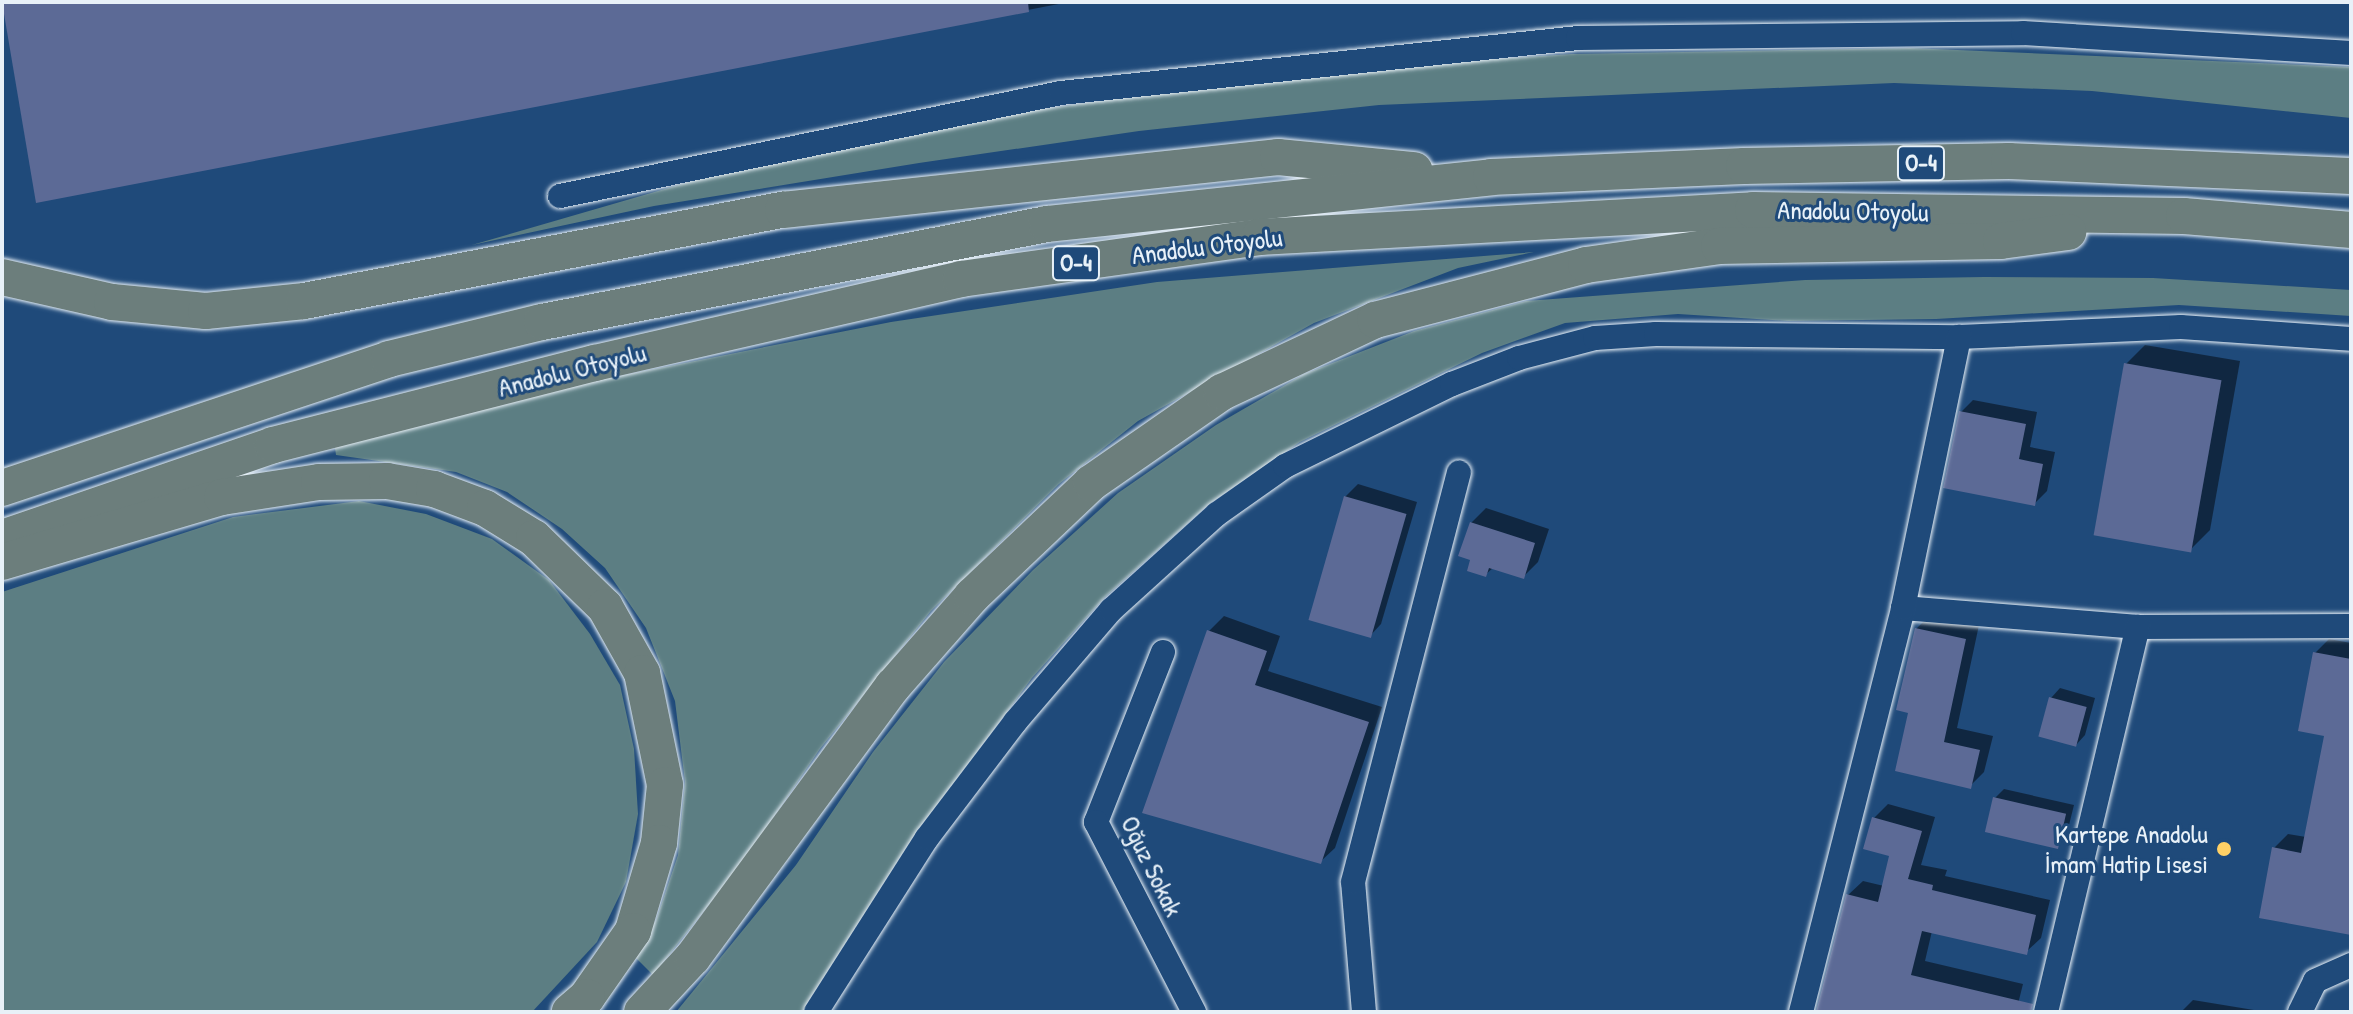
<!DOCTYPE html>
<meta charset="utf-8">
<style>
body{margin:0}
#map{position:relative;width:2353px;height:1014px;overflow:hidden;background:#1f4a7a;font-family:"Patrick Hand",sans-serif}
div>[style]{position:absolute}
.green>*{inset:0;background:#5c7e83}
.shadow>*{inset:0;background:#0007}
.building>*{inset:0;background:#5c6a96;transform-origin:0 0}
.roads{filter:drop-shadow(0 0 2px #e8f1f8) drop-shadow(0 0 2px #e8f1f8)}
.minor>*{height:24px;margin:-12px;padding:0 12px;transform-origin:12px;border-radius:12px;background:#1f4a7a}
.highway>*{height:36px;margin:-18px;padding:0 18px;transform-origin:18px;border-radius:18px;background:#6c7e7c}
.dots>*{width:22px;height:22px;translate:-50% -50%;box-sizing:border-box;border:4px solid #1f4a7a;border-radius:50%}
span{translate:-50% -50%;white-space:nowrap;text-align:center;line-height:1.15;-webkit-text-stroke:6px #1f4a7a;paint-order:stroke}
.shield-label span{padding:2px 6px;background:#1f4a7a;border:2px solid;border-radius:6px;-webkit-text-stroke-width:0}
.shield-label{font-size:24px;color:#e8f1f8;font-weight:700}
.street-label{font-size:26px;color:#e8f1f8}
.poi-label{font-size:26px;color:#e8f1f8}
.right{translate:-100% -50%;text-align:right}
.frame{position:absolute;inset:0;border:4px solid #e8f1f8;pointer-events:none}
</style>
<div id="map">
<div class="green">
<i style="clip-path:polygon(1910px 48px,2351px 67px,2351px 118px,2092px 91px,1894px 83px,1379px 105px,1139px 131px,919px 163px,654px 206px,472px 245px,706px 177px,970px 119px,1108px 100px,1414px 64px,1572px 54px)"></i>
<i style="clip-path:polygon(1534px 252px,1458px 268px,1314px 323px,1138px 421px,1059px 484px,931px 611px,820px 749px,745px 859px,653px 975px,635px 957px,656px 920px,678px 855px,685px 782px,675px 701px,646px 628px,605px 568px,562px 529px,507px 492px,456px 472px,336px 455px,334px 441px,538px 392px,891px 322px,1157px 282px)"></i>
<i style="clip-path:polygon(1984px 277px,2153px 278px,2351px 290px,2351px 316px,2179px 305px,1936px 319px,1788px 321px,1678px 314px,1565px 323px,1482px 353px,1300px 442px,1209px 504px,1105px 597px,1032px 678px,967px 766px,803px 1012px,676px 1012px,796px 865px,873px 752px,944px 662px,1033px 570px,1118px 493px,1216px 425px,1304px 374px,1414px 331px,1526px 301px,1805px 280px)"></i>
<i style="clip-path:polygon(359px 501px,426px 514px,492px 539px,549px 580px,590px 634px,620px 685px,634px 749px,638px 814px,626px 882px,597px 942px,532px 1012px,2px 1012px,2px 592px,233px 517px)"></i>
</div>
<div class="shadow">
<i style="clip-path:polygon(4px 2px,1069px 2px,38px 201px)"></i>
<i style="clip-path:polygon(2145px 345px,2240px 361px,2210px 530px,2191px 549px,2126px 364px)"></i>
<i style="clip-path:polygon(1973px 400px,2037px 412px,2030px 447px,2055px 452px,2047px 491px,2035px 503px,1961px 412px)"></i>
<i style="clip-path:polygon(1358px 484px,1417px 502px,1381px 624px,1369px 637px,1345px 497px)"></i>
<i style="clip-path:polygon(1486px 508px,1549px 529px,1538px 562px,1523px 577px,1494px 567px,1485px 575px,1471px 523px)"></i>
<i style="clip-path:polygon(1931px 614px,1979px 625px,1957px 728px,1993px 736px,1984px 772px,1970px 786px,1911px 711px,1916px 629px)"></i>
<i style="clip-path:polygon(1224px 616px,1280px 636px,1268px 671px,1382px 707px,1335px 848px,1320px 862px,1145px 812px,1209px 631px)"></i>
<i style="clip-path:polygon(2329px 639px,2351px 643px,2351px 933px,2274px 848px,2288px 834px,2306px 837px,2326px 734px,2315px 653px)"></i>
<i style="clip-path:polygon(2060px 688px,2095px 698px,2085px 735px,2076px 745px,2051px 698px)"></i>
<i style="clip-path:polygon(2004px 789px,2074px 805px,2066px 837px,2057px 847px,1995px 798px)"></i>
<i style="clip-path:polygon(1888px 804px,1935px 817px,1921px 865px,1947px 870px,1945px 876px,2050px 900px,2041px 938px,2026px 952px,1932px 931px,1925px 961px,2023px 984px,2016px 1012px,1818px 1012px,1848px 895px,1863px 881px,1884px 886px,1891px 854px,1874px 818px)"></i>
<i style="clip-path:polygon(2193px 1000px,2266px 1012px,2181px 1012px)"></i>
</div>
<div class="building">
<i style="clip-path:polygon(2px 2px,1028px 2px,1029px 12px,36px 203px)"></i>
<i style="left:2124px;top:363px;width:99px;height:175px;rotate:10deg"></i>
<i style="clip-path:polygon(1959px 411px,2026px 424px,2019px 459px,2043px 464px,2035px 506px,1943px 488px)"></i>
<i style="left:1344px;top:496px;width:65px;height:129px;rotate:16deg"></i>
<i style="clip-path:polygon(1470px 522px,1535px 543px,1524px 579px,1489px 568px,1486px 577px,1467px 571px,1470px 560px,1458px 556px)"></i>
<i style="clip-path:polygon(1915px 628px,1966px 639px,1944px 742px,1980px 750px,1971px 789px,1895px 771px,1908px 713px,1896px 710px)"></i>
<i style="clip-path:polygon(1207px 630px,1267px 651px,1255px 685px,1369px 722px,1321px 864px,1142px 813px)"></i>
<i style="clip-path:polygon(2313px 652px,2351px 659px,2351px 935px,2259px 918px,2272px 847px,2301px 853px,2324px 736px,2298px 731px)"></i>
<i style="left:2049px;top:697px;width:39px;height:41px;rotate:15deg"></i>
<i style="left:1993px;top:797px;width:75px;height:36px;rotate:13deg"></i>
<i style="clip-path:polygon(1872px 817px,1922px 831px,1908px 879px,1933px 885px,1932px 890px,2036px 915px,2027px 955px,1922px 931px,1911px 975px,2033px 1004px,2031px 1012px,1816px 1012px,1846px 894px,1878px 902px,1889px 856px,1863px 849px)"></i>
</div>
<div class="roads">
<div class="minor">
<i style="left:560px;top:196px;width:511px;rotate:-11.62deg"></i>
<i style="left:1061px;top:93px;width:520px;rotate:-6.07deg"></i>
<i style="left:1578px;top:38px;width:445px;rotate:-0.6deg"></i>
<i style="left:2023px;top:33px;width:329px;rotate:3.5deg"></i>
<i style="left:1903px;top:608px;width:236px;rotate:4.6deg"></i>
<i style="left:2138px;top:627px;width:213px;rotate:-0.3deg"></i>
<i style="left:1163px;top:652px;width:183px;rotate:111.5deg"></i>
<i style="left:1096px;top:822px;width:214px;rotate:62.7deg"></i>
<i style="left:816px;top:1012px;width:206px;rotate:-57.5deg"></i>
<i style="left:927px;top:838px;width:146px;rotate:-52.8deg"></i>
<i style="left:1015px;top:722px;width:148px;rotate:-49.4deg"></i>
<i style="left:1111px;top:610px;width:143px;rotate:-42.2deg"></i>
<i style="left:1217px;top:514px;width:83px;rotate:-35.2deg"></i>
<i style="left:1285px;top:466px;width:186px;rotate:-26.2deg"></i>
<i style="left:1452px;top:384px;width:72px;rotate:-21.2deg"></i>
<i style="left:1519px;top:358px;width:79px;rotate:-14.7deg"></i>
<i style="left:1595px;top:338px;width:61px;rotate:-3.8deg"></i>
<i style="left:1656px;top:334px;width:303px;rotate:0.6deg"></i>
<i style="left:1959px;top:337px;width:222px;rotate:-2.6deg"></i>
<i style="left:2181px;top:327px;width:170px;rotate:4deg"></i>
<i style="left:1364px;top:1012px;width:130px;rotate:-94.8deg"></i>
<i style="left:1353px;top:882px;width:423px;rotate:-75.5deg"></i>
<i style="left:1801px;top:1012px;width:417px;rotate:-75.8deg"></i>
<i style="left:1903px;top:608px;width:277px;rotate:-78.3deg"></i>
<i style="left:2046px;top:1012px;width:396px;rotate:-76.6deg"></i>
<i style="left:2300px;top:1012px;width:34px;rotate:-64deg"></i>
<i style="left:2315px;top:981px;width:39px;rotate:-24deg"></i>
</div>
<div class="highway">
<i style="left:2px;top:277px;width:113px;rotate:12.8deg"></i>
<i style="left:112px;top:302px;width:94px;rotate:5.5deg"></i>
<i style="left:206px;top:311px;width:99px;rotate:-5.8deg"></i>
<i style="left:304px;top:301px;width:488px;rotate:-10.8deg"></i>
<i style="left:783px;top:210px;width:498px;rotate:-6.1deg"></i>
<i style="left:1278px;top:157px;width:137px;rotate:5.5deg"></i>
<i style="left:2px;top:488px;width:408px;rotate:-18.4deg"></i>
<i style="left:389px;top:359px;width:157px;rotate:-13.6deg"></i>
<i style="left:542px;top:322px;width:514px;rotate:-10.98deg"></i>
<i style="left:1047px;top:224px;width:446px;rotate:-6deg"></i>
<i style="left:1491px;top:177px;width:253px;rotate:-2.5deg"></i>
<i style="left:1744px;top:166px;width:265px;rotate:-1.1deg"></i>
<i style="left:2009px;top:161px;width:342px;rotate:2.5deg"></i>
<i style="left:2px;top:538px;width:287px;rotate:-18.9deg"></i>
<i style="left:273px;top:445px;width:332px;rotate:-14.3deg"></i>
<i style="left:595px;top:363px;width:376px;rotate:-12.9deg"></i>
<i style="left:961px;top:279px;width:301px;rotate:-8deg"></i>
<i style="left:1259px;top:237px;width:495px;rotate:-3.1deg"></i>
<i style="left:1753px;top:210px;width:431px;rotate:0.8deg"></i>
<i style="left:2184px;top:216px;width:168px;rotate:4.8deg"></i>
<i style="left:2px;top:562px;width:229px;rotate:-16.5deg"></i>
<i style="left:222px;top:497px;width:98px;rotate:-8.8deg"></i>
<i style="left:319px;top:482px;width:68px;rotate:-0.8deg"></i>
<i style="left:387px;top:481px;width:48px;rotate:9.7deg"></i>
<i style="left:434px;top:489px;width:54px;rotate:20.4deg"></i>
<i style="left:485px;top:508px;width:57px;rotate:31.5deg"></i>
<i style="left:534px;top:538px;width:99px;rotate:44.2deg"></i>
<i style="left:605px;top:607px;width:76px;rotate:60.7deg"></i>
<i style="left:642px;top:673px;width:114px;rotate:78.4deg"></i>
<i style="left:665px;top:785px;width:58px;rotate:95.9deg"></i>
<i style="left:659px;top:843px;width:92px;rotate:106.5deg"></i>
<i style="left:633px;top:931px;width:80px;rotate:124.9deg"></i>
<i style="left:587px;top:997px;width:23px;rotate:139deg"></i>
<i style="left:642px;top:1012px;width:75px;rotate:-47.2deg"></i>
<i style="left:693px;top:957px;width:337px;rotate:-53.6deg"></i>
<i style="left:893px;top:686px;width:120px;rotate:-48.7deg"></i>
<i style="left:972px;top:596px;width:164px;rotate:-43.5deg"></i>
<i style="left:1091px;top:483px;width:160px;rotate:-34.8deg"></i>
<i style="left:1222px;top:392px;width:169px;rotate:-25.2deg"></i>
<i style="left:1375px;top:320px;width:218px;rotate:-14.6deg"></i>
<i style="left:1586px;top:265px;width:134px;rotate:-8.1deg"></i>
<i style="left:1719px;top:246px;width:282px;rotate:-1deg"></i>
<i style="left:2001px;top:241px;width:68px;rotate:-7.7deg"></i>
</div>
</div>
<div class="dots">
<i style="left:2224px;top:849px;background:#ffd166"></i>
</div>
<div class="shield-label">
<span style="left:1921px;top:163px">O-4</span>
<span style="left:1076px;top:263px">O-4</span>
</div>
<div class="street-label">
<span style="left:1853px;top:211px;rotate:1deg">Anadolu Otoyolu</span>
<span style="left:1207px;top:246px;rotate:-7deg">Anadolu Otoyolu</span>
<span style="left:572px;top:370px;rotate:-14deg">Anadolu Otoyolu</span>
<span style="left:1152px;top:866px;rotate:64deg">Oğuz Sokak</span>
</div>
<div class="poi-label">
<span class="right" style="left:2208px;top:849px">Kartepe Anadolu<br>İmam Hatip Lisesi</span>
</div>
<div class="frame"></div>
</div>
